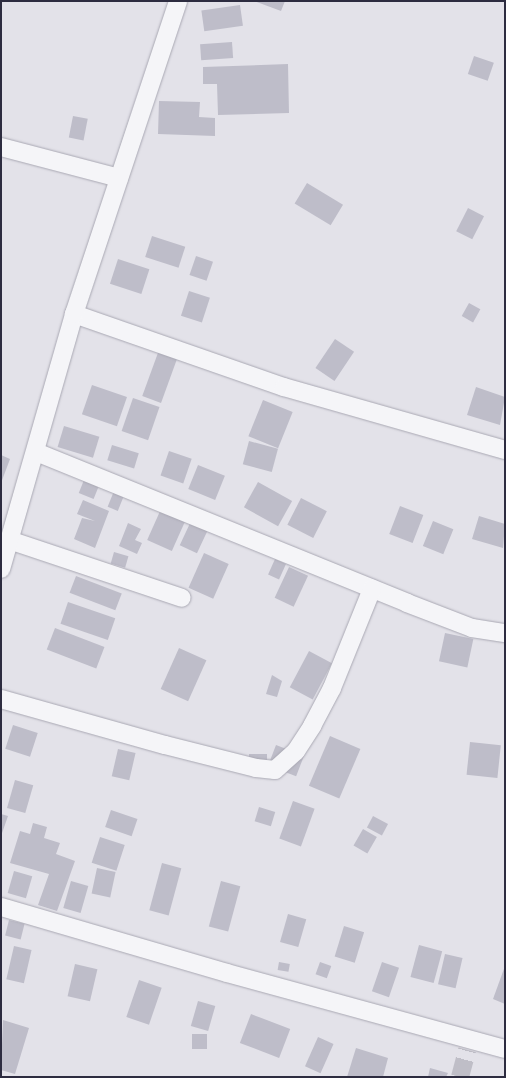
<!DOCTYPE html>
<style>
body{margin:0}
#map{position:relative;width:506px;height:1078px;overflow:hidden;background:#e3e2e9;font-family:"Golos Text",sans-serif}
div>[style]{position:absolute}
.building>*{inset:0;background:#bebdc9;transform-origin:0 0}
.minor-tunnel>*{height:18px;margin-top:-9px;transform-origin:0;background:repeating-linear-gradient(90deg,#bfbec7 0 18px,transparent 0 27px)}
.roads{filter:drop-shadow(0 0 1px #a9a8b3) drop-shadow(0 0 1px #a9a8b3)}
.minor>*{height:18px;margin:-9px;padding:0 9px;transform-origin:9px;border-radius:9px;background:#f5f5f8}
span{translate:-50% -50%;white-space:nowrap;text-align:center;line-height:1.15;-webkit-text-stroke:3px #f2f2f7;paint-order:stroke}
.frame{position:absolute;inset:0;border:2px solid #2d2c40;pointer-events:none}
</style>
<div id="map">
<div class="building">
<i style="clip-path:polygon(254px 1px,285px 1px,281px 11px)"></i>
<i style="left:240px;top:5px;width:21px;height:39px;rotate:82deg"></i>
<i style="left:232px;top:42px;width:16px;height:32px;rotate:86deg"></i>
<i style="left:474px;top:56px;width:21px;height:19px;rotate:19deg"></i>
<i style="clip-path:polygon(288px 64px,289px 113px,218px 115px,217px 84px,203px 84px,203px 67px)"></i>
<i style="clip-path:polygon(159px 101px,200px 102px,199px 117px,215px 118px,215px 136px,158px 134px)"></i>
<i style="left:73px;top:116px;width:15px;height:22px;rotate:11deg"></i>
<i style="left:307px;top:183px;width:42px;height:24px;rotate:31deg"></i>
<i style="left:468px;top:208px;width:18px;height:26px;rotate:27deg"></i>
<i style="left:152px;top:236px;width:35px;height:22px;rotate:18deg"></i>
<i style="left:196px;top:256px;width:18px;height:20px;rotate:19deg"></i>
<i style="left:118px;top:259px;width:33px;height:26px;rotate:18deg"></i>
<i style="left:189px;top:291px;width:22px;height:26px;rotate:18deg"></i>
<i style="left:469px;top:303px;width:13px;height:15px;rotate:29deg"></i>
<i style="left:335px;top:339px;width:23px;height:35px;rotate:34deg"></i>
<i style="left:159px;top:350px;width:20px;height:49px;rotate:20deg"></i>
<i style="left:92px;top:385px;width:37px;height:31px;rotate:19deg"></i>
<i style="clip-path:polygon(476px 387px,505px 397px,500px 425px,467px 415px)"></i>
<i style="left:133px;top:398px;width:28px;height:35px;rotate:19deg"></i>
<i style="left:263px;top:400px;width:32px;height:39px;rotate:22deg"></i>
<i style="left:64px;top:426px;width:37px;height:22px;rotate:17deg"></i>
<i style="left:249px;top:441px;width:30px;height:24px;rotate:15deg"></i>
<i style="left:112px;top:445px;width:28px;height:16px;rotate:17deg"></i>
<i style="left:169px;top:451px;width:24px;height:26px;rotate:19deg"></i>
<i style="clip-path:polygon(1px 455px,10px 459px,1px 483px)"></i>
<i style="left:198px;top:465px;width:29px;height:26px;rotate:22deg"></i>
<i style="left:84px;top:480px;width:16px;height:14px;rotate:22deg"></i>
<i style="left:258px;top:482px;width:39px;height:29px;rotate:29deg"></i>
<i style="left:114px;top:491px;width:11px;height:17px;rotate:22deg"></i>
<i style="left:301px;top:498px;width:29px;height:30px;rotate:27deg"></i>
<i style="clip-path:polygon(83px 500px,109px 511px,95px 548px,74px 539px,82px 518px,95px 521px,77px 514px)"></i>
<i style="left:400px;top:506px;width:25px;height:30px;rotate:21deg"></i>
<i style="left:161px;top:509px;width:27px;height:34px;rotate:24deg"></i>
<i style="clip-path:polygon(479px 516px,505px 524px,503px 548px,472px 539px)"></i>
<i style="left:192px;top:519px;width:19px;height:29px;rotate:25deg"></i>
<i style="left:433px;top:521px;width:22px;height:27px;rotate:22deg"></i>
<i style="clip-path:polygon(128px 523px,141px 529px,135px 540px,142px 543px,137px 554px,119px 546px)"></i>
<i style="left:114px;top:552px;width:15px;height:12px;rotate:16deg"></i>
<i style="left:204px;top:553px;width:27px;height:38px;rotate:24deg"></i>
<i style="left:275px;top:559px;width:12px;height:17px;rotate:24deg"></i>
<i style="left:289px;top:567px;width:21px;height:34px;rotate:25deg"></i>
<i style="left:76px;top:576px;width:49px;height:18px;rotate:21deg"></i>
<i style="left:68px;top:602px;width:50px;height:23px;rotate:19deg"></i>
<i style="left:55px;top:628px;width:53px;height:23px;rotate:21deg"></i>
<i style="left:445px;top:633px;width:29px;height:29px;rotate:12deg"></i>
<i style="left:179px;top:648px;width:30px;height:45px;rotate:24deg"></i>
<i style="left:309px;top:651px;width:26px;height:41px;rotate:28deg"></i>
<i style="clip-path:polygon(272px 675px,282px 681px,277px 697px,266px 694px)"></i>
<i style="left:13px;top:725px;width:26px;height:25px;rotate:18deg"></i>
<i style="left:330px;top:736px;width:33px;height:54px;rotate:23deg"></i>
<i style="left:470px;top:742px;width:31px;height:33px;rotate:6deg"></i>
<i style="left:276px;top:745px;width:30px;height:22px;rotate:21deg"></i>
<i style="left:118px;top:749px;width:18px;height:28px;rotate:13deg"></i>
<i style="left:267px;top:754px;width:18px;height:18px;rotate:90deg"></i>
<i style="left:15px;top:780px;width:19px;height:29px;rotate:16deg"></i>
<i style="left:293px;top:801px;width:23px;height:40px;rotate:20deg"></i>
<i style="left:259px;top:807px;width:17px;height:15px;rotate:17deg"></i>
<i style="left:111px;top:810px;width:28px;height:18px;rotate:19deg"></i>
<i style="clip-path:polygon(1px 814px,8px 816px,1px 836px)"></i>
<i style="left:373px;top:816px;width:17px;height:13px;rotate:28deg"></i>
<i style="clip-path:polygon(33px 823px,47px 827px,44px 838px,60px 843px,56px 854px,75px 861px,57px 911px,38px 905px,49px 874px,10px 863px,20px 831px,30px 834px)"></i>
<i style="left:363px;top:829px;width:16px;height:19px;rotate:30deg"></i>
<i style="left:100px;top:837px;width:26px;height:27px;rotate:18deg"></i>
<i style="left:162px;top:863px;width:20px;height:49px;rotate:15deg"></i>
<i style="left:97px;top:868px;width:19px;height:26px;rotate:12deg"></i>
<i style="left:14px;top:871px;width:19px;height:23px;rotate:16deg"></i>
<i style="left:71px;top:881px;width:18px;height:28px;rotate:16deg"></i>
<i style="left:221px;top:881px;width:20px;height:47px;rotate:15deg"></i>
<i style="left:288px;top:914px;width:19px;height:29px;rotate:16deg"></i>
<i style="left:9px;top:920px;width:16px;height:16px;rotate:14deg"></i>
<i style="left:344px;top:926px;width:21px;height:32px;rotate:17deg"></i>
<i style="left:419px;top:945px;width:24px;height:33px;rotate:15deg"></i>
<i style="left:14px;top:946px;width:18px;height:34px;rotate:13deg"></i>
<i style="left:445px;top:954px;width:18px;height:31px;rotate:13deg"></i>
<i style="left:279px;top:962px;width:11px;height:8px;rotate:10deg"></i>
<i style="left:320px;top:962px;width:12px;height:13px;rotate:20deg"></i>
<i style="left:382px;top:962px;width:18px;height:31px;rotate:19deg"></i>
<i style="left:75px;top:964px;width:23px;height:33px;rotate:13deg"></i>
<i style="clip-path:polygon(505px 966px,505px 1004px,493px 999px)"></i>
<i style="left:139px;top:980px;width:24px;height:39px;rotate:19deg"></i>
<i style="left:198px;top:1001px;width:18px;height:26px;rotate:16deg"></i>
<i style="left:251px;top:1014px;width:42px;height:31px;rotate:21deg"></i>
<i style="clip-path:polygon(3px 1020px,29px 1028px,15px 1074px,1px 1070px)"></i>
<i style="left:192px;top:1034px;width:15px;height:15px"></i>
<i style="left:318px;top:1037px;width:17px;height:32px;rotate:24deg"></i>
<i style="clip-path:polygon(356px 1048px,388px 1058px,383px 1077px,347px 1077px)"></i>
<i style="clip-path:polygon(430px 1068px,448px 1073px,446px 1077px,428px 1077px)"></i>
</div>
<div class="minor-tunnel">
<i style="left:460px;top:1077px;width:28px;rotate:-75deg"></i>
</div>
<div class="roads">
<div class="minor">
<i style="left:1px;top:147px;width:122px;rotate:14.7deg"></i>
<i style="left:74px;top:314px;width:222px;rotate:19.2deg"></i>
<i style="left:284px;top:387px;width:230px;rotate:15.9deg"></i>
<i style="left:36px;top:452px;width:401px;rotate:22.1deg"></i>
<i style="left:407px;top:603px;width:70px;rotate:21deg"></i>
<i style="left:472px;top:628px;width:33px;rotate:9deg"></i>
<i style="left:9px;top:540px;width:182px;rotate:18.5deg"></i>
<i style="left:1px;top:569px;width:265px;rotate:-74deg"></i>
<i style="left:74px;top:314px;width:330px;rotate:-71.6deg"></i>
<i style="left:1px;top:699px;width:170px;rotate:15.7deg"></i>
<i style="left:165px;top:745px;width:94px;rotate:14.2deg"></i>
<i style="left:256px;top:768px;width:19px;rotate:6deg"></i>
<i style="left:275px;top:770px;width:28px;rotate:-42deg"></i>
<i style="left:296px;top:751px;width:30px;rotate:-57deg"></i>
<i style="left:312px;top:726px;width:43px;rotate:-62.2deg"></i>
<i style="left:332px;top:688px;width:107px;rotate:-68deg"></i>
<i style="left:1px;top:907px;width:235px;rotate:16.3deg"></i>
<i style="left:227px;top:973px;width:288px;rotate:15.3deg"></i>
</div>
</div>
<div class="frame"></div>
</div>
